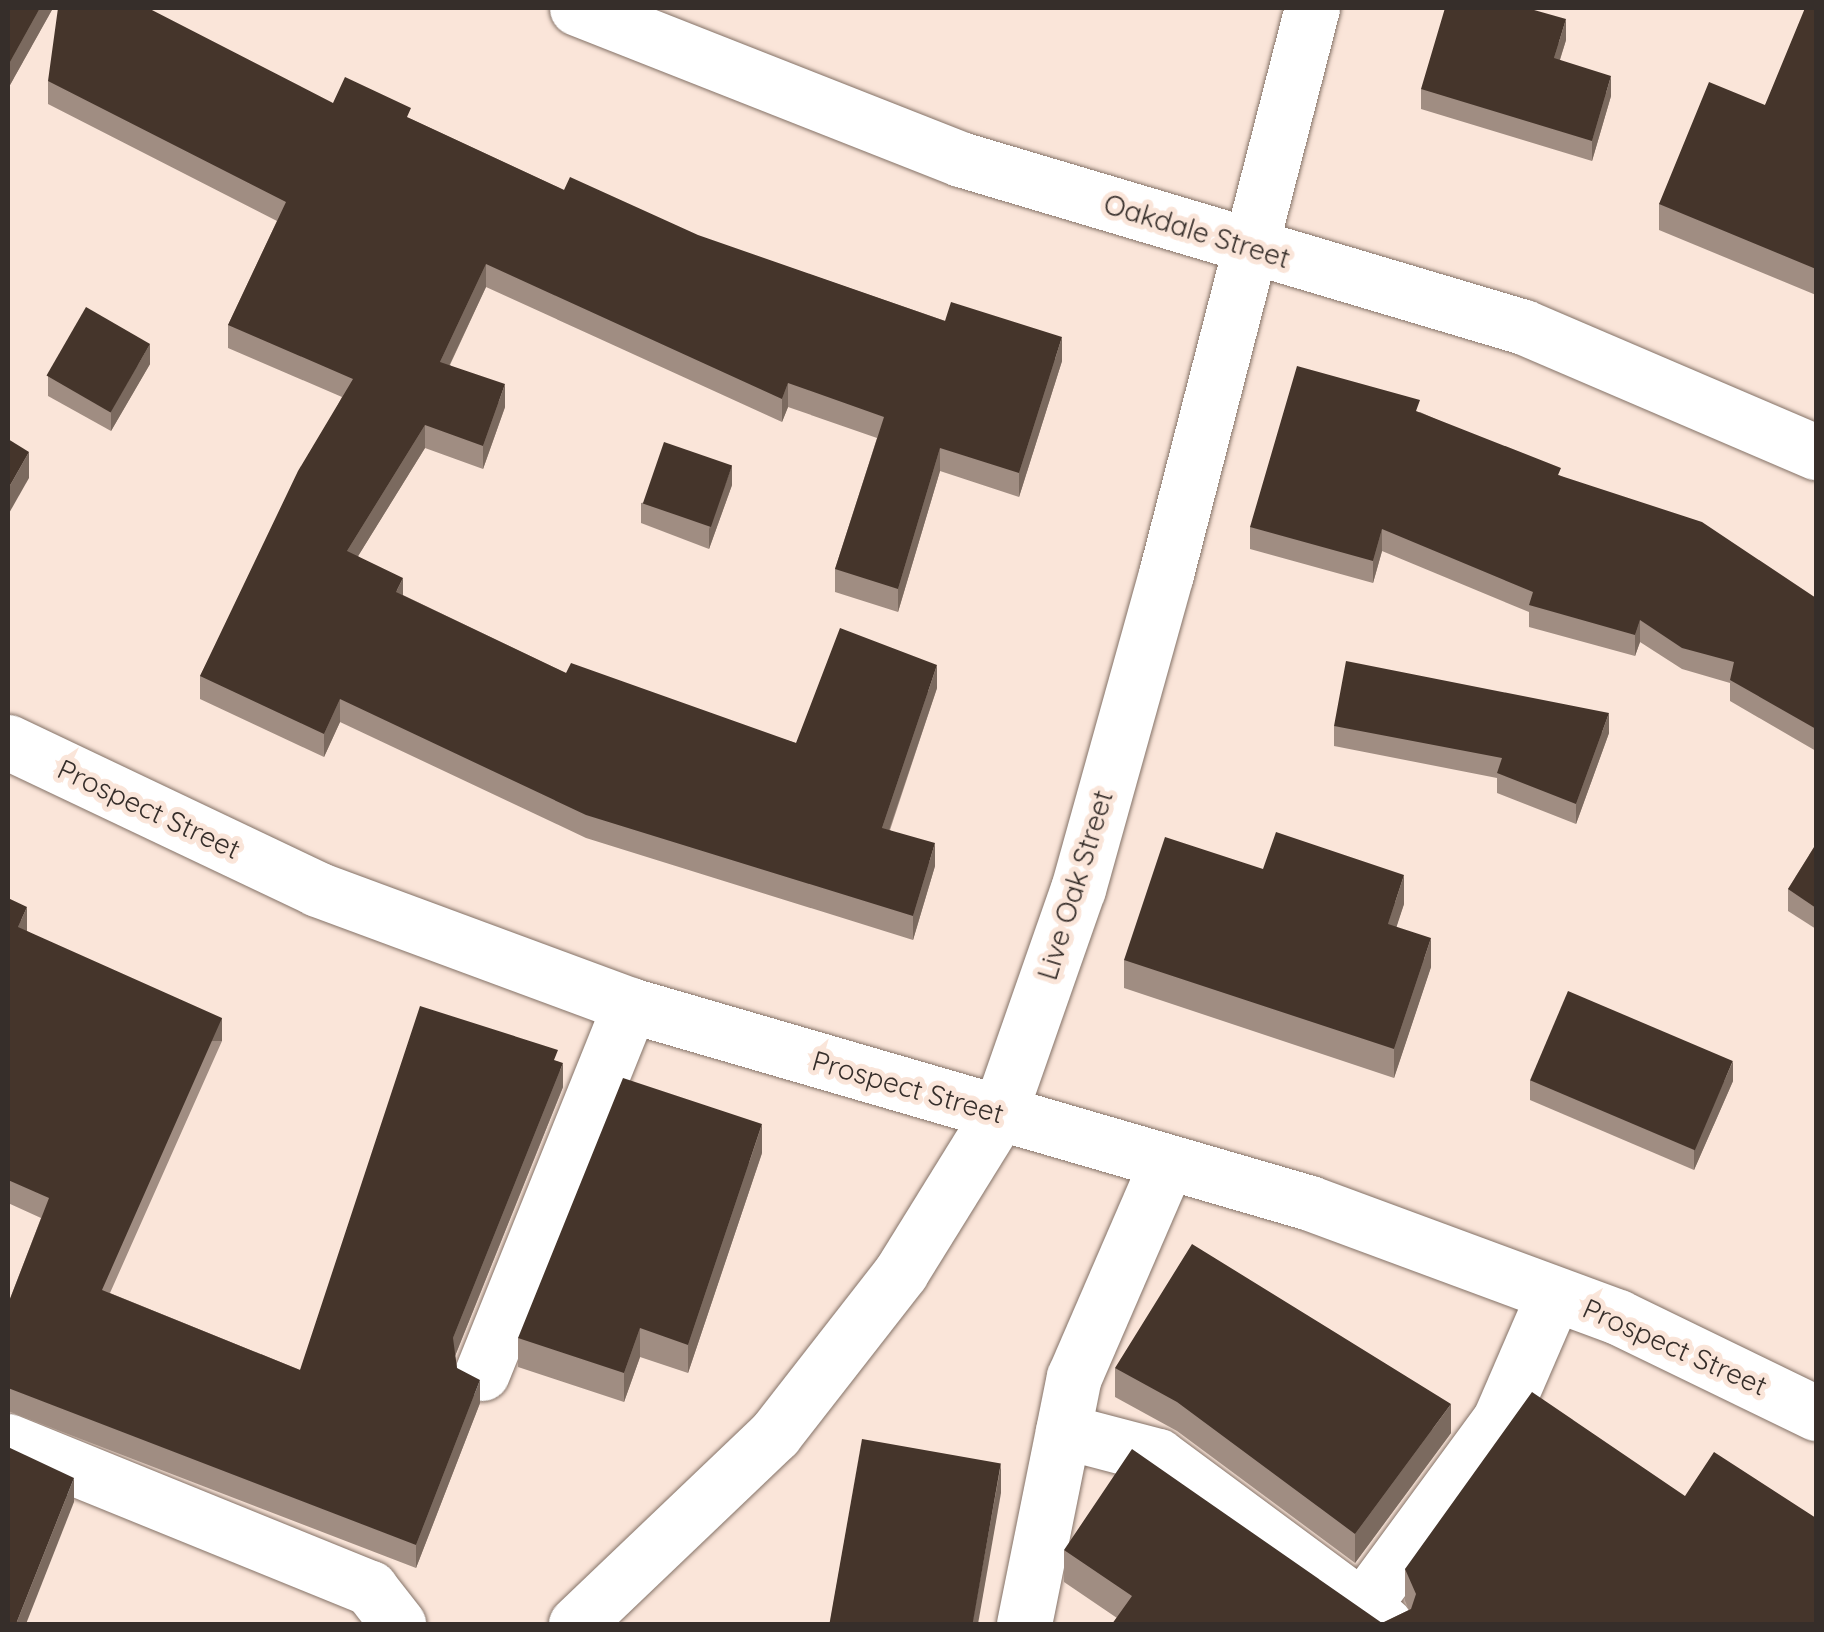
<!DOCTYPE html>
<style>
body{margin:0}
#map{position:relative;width:1824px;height:1632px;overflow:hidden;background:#fae5d9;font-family:Quicksand,sans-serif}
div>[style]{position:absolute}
.roads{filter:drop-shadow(0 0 2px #847267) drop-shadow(0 0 2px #847267)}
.minor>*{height:55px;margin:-27.5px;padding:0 27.5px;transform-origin:27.5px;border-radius:27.5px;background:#fff}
.wall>*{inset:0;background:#a08d82}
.shaded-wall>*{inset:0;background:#7b6a5f;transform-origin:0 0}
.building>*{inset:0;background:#45352b;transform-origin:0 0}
span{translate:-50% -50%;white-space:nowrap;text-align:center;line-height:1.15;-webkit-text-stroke:10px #fae5d9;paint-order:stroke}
.street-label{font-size:28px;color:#362e2a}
.frame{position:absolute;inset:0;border:10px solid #362e2a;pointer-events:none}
</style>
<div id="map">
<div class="roads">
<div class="minor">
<i style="left:577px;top:8px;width:412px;rotate:21.5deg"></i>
<i style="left:960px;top:159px;width:588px;rotate:16.59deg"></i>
<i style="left:1524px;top:327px;width:318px;rotate:23.2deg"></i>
<i style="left:8px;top:742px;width:342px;rotate:25.4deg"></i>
<i style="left:317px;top:889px;width:334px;rotate:20.3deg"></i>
<i style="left:630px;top:1005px;width:708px;rotate:16.23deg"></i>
<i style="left:1310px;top:1203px;width:328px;rotate:20.3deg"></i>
<i style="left:1618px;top:1317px;width:220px;rotate:25.9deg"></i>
<i style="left:482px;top:1373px;width:397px;rotate:-68.1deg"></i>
<i style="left:1063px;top:1431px;width:98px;rotate:14.7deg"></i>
<i style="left:1158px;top:1456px;width:282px;rotate:36.5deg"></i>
<i style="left:8px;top:1441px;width:391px;rotate:22.1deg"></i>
<i style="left:370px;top:1588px;width:46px;rotate:52.1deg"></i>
<i style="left:1362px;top:1607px;width:233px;rotate:-53.7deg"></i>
<i style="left:1500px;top:1419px;width:136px;rotate:-66.6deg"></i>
<i style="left:576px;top:1624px;width:275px;rotate:-43.7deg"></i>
<i style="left:775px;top:1434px;width:205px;rotate:-52.1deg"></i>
<i style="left:901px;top:1272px;width:186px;rotate:-58.2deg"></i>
<i style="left:999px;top:1114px;width:238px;rotate:-70.7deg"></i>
<i style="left:1078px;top:889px;width:327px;rotate:-74.4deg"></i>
<i style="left:1166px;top:574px;width:585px;rotate:-75.54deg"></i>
<i style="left:1024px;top:1624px;width:252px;rotate:-78.6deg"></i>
<i style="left:1074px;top:1377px;width:234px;rotate:-66.6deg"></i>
</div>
</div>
<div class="wall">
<i style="clip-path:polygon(8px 8px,53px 8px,10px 85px,8px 83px)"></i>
<i style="clip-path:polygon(1816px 8px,1816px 295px,1659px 230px,1659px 204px,1765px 105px)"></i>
<i style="clip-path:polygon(1566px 40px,1560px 60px,1611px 96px,1592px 161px,1421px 109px,1421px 89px)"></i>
<i style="clip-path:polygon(48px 81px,333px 103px,411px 119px,564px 190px,1062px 361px,1019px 497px,940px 471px,898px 612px,835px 592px,835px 569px,877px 438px,788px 407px,782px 422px,486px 287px,450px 365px,505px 407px,483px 469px,425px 448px,358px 556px,403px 595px,566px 673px,796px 743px,937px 688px,890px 830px,935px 866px,913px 940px,586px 838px,340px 722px,324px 757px,200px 699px,200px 676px,342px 397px,228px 348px,228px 325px,277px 221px,48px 104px)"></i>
<i style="clip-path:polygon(150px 364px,111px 431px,48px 396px,48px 376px)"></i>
<i style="clip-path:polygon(1420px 412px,1561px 476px,1816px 598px,1816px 751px,1730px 701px,1730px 683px,1682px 669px,1640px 642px,1635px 656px,1529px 627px,1529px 612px,1382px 551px,1373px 583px,1250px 549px,1250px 527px)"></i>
<i style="clip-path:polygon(732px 485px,709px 549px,641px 523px,641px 503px)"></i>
<i style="clip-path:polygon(1334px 726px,1609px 733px,1576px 824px,1497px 793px,1497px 778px,1334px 746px)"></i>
<i style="clip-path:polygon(1816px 844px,1816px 929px,1788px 911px,1788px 889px)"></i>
<i style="clip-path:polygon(1263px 869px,1404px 904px,1396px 927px,1431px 967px,1394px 1078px,1124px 988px,1124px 960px)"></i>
<i style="clip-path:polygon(8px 898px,27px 931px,222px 1041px,110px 1293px,300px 1370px,558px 1061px,563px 1087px,455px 1356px,457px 1368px,480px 1403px,416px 1568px,8px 1411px,8px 1304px,41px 1218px,8px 1203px)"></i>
<i style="clip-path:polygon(1530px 1080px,1733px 1081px,1694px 1170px,1530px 1100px)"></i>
<i style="clip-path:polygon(762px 1153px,688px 1373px,640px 1357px,624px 1402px,518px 1367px,518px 1338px)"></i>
<i style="clip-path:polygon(1115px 1368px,1451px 1433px,1355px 1563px,1177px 1431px,1115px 1397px)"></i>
<i style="clip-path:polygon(1685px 1496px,1816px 1624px,1112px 1624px,1117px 1618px,1064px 1582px,1064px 1550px,1382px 1623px,1409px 1610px,1405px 1601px,1405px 1569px)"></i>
</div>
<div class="shaded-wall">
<i style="clip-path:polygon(40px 8px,53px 8px,10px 85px,10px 62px)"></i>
<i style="clip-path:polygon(1566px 19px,1566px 40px,1554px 78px,1554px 58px)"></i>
<i style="clip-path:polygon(1611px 76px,1611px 96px,1592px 161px,1592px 141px)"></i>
<i style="clip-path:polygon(486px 264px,486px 287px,440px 385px,440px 362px)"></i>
<i style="clip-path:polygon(1062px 337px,1062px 361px,1019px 497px,1019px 473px)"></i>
<i style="clip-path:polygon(150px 344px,150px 364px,111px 431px,111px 411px)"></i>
<i style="clip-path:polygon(788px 383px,788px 407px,782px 422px,782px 399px)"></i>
<i style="clip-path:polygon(505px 384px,505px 407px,483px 469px,483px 446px)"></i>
<i style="clip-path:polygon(425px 425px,425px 448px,347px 574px,347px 551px)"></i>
<i style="clip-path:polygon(940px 448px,940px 471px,898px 612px,898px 589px)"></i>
<i style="clip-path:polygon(29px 452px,29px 478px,8px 515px,8px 489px)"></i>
<i style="clip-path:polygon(732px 465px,732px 485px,709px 549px,709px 529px)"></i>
<i style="clip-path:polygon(1382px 529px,1382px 551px,1373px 583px,1373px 561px)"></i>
<i style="clip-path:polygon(403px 578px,403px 601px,396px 592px)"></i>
<i style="clip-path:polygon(1640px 620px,1640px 642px,1635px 656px,1635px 635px)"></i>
<i style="clip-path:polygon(937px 665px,937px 688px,882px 851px,882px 828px)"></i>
<i style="clip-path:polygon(340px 699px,340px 722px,324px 757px,324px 734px)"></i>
<i style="clip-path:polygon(1609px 713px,1609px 733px,1576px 824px,1576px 804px)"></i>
<i style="clip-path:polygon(935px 843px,935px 866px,913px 940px,913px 916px)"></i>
<i style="clip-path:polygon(1404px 875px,1404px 904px,1388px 953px,1388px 924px)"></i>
<i style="clip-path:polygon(27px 907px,27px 931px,18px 951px,18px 927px)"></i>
<i style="clip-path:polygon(1431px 938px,1431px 967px,1394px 1078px,1394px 1049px)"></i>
<i style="left:222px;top:1018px;width:23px;height:297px;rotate:90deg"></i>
<i style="clip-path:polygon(1733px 1061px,1733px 1081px,1694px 1170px,1694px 1149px)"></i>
<i style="clip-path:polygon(563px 1063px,563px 1087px,453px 1361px,453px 1338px)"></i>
<i style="clip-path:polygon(762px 1124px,762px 1153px,688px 1373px,688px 1345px)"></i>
<i style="clip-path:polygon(640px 1328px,640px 1357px,624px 1402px,624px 1373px)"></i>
<i style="clip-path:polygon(480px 1380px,480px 1403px,416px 1568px,416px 1545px)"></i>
<i style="clip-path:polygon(1451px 1404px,1451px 1433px,1355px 1563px,1355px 1534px)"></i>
<i style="clip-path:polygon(1001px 1464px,1001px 1493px,978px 1624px,972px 1624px)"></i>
<i style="clip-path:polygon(74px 1478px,74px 1502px,26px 1624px,16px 1624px)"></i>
</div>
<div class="building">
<i style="clip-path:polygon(8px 8px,40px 8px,10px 62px,8px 60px)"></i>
<i style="clip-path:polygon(58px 8px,148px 8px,333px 103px,345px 77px,411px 108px,407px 117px,564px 190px,570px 177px,698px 235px,945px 321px,951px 302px,1062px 337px,1019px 473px,940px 448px,898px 589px,835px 569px,884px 417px,788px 383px,782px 399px,486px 264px,440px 362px,505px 384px,483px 446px,425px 425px,347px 551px,403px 578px,396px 592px,566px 673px,571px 663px,796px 743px,840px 628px,937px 665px,882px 828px,935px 843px,913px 916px,586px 815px,340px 699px,324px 734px,200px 676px,298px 471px,353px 379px,228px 325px,286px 202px,48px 81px)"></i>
<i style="clip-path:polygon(1445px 8px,1527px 8px,1566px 19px,1554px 58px,1611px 76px,1592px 141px,1421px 89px)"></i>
<i style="clip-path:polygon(1805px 8px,1816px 8px,1816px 269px,1659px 204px,1709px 82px,1765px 105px)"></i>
<i style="left:86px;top:307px;width:74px;height:79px;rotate:30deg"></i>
<i style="clip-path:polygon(1297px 366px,1420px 400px,1416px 411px,1561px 468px,1558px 475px,1702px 522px,1816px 598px,1816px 729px,1730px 680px,1734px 662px,1682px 648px,1640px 620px,1635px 635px,1529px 605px,1533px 592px,1382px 529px,1373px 561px,1250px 527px)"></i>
<i style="clip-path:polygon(8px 439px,29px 452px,8px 489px)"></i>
<i style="left:664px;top:442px;width:72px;height:65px;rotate:19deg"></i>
<i style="clip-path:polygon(1346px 661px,1609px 713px,1576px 804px,1497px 773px,1502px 758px,1334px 726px)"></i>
<i style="clip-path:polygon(1276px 832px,1404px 875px,1388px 924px,1431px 938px,1394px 1049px,1124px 960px,1165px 837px,1263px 869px)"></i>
<i style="clip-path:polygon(1816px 844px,1816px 908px,1788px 889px)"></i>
<i style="clip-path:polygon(8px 898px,27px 907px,18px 927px,222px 1018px,102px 1290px,300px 1370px,420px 1006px,558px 1050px,554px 1060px,563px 1063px,453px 1338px,457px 1368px,480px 1380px,416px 1545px,8px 1388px,8px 1304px,49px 1198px,8px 1180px)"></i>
<i style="left:1568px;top:991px;width:179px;height:97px;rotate:23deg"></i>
<i style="clip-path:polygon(623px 1078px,762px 1124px,688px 1345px,640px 1328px,624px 1373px,518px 1338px)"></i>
<i style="clip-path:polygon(1192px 1244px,1451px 1404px,1355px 1534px,1177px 1402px,1115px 1368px)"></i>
<i style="clip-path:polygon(1532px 1392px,1685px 1496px,1714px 1452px,1816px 1518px,1816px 1624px,1112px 1624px,1132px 1596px,1064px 1550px,1132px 1449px,1382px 1623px,1411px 1609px,1416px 1594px,1405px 1569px)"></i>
<i style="left:862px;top:1439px;width:141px;height:188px;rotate:10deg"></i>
<i style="clip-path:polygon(8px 1447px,74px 1478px,16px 1624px,8px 1624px)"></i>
</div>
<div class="street-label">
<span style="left:1197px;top:231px;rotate:17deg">Oakdale Street</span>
<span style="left:149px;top:809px;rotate:25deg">Prospect Street</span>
<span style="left:1075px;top:885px;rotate:-73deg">Live Oak Street</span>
<span style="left:908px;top:1087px;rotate:16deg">Prospect Street</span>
<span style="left:1675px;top:1347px;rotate:24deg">Prospect Street</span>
</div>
<div class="frame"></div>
</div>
